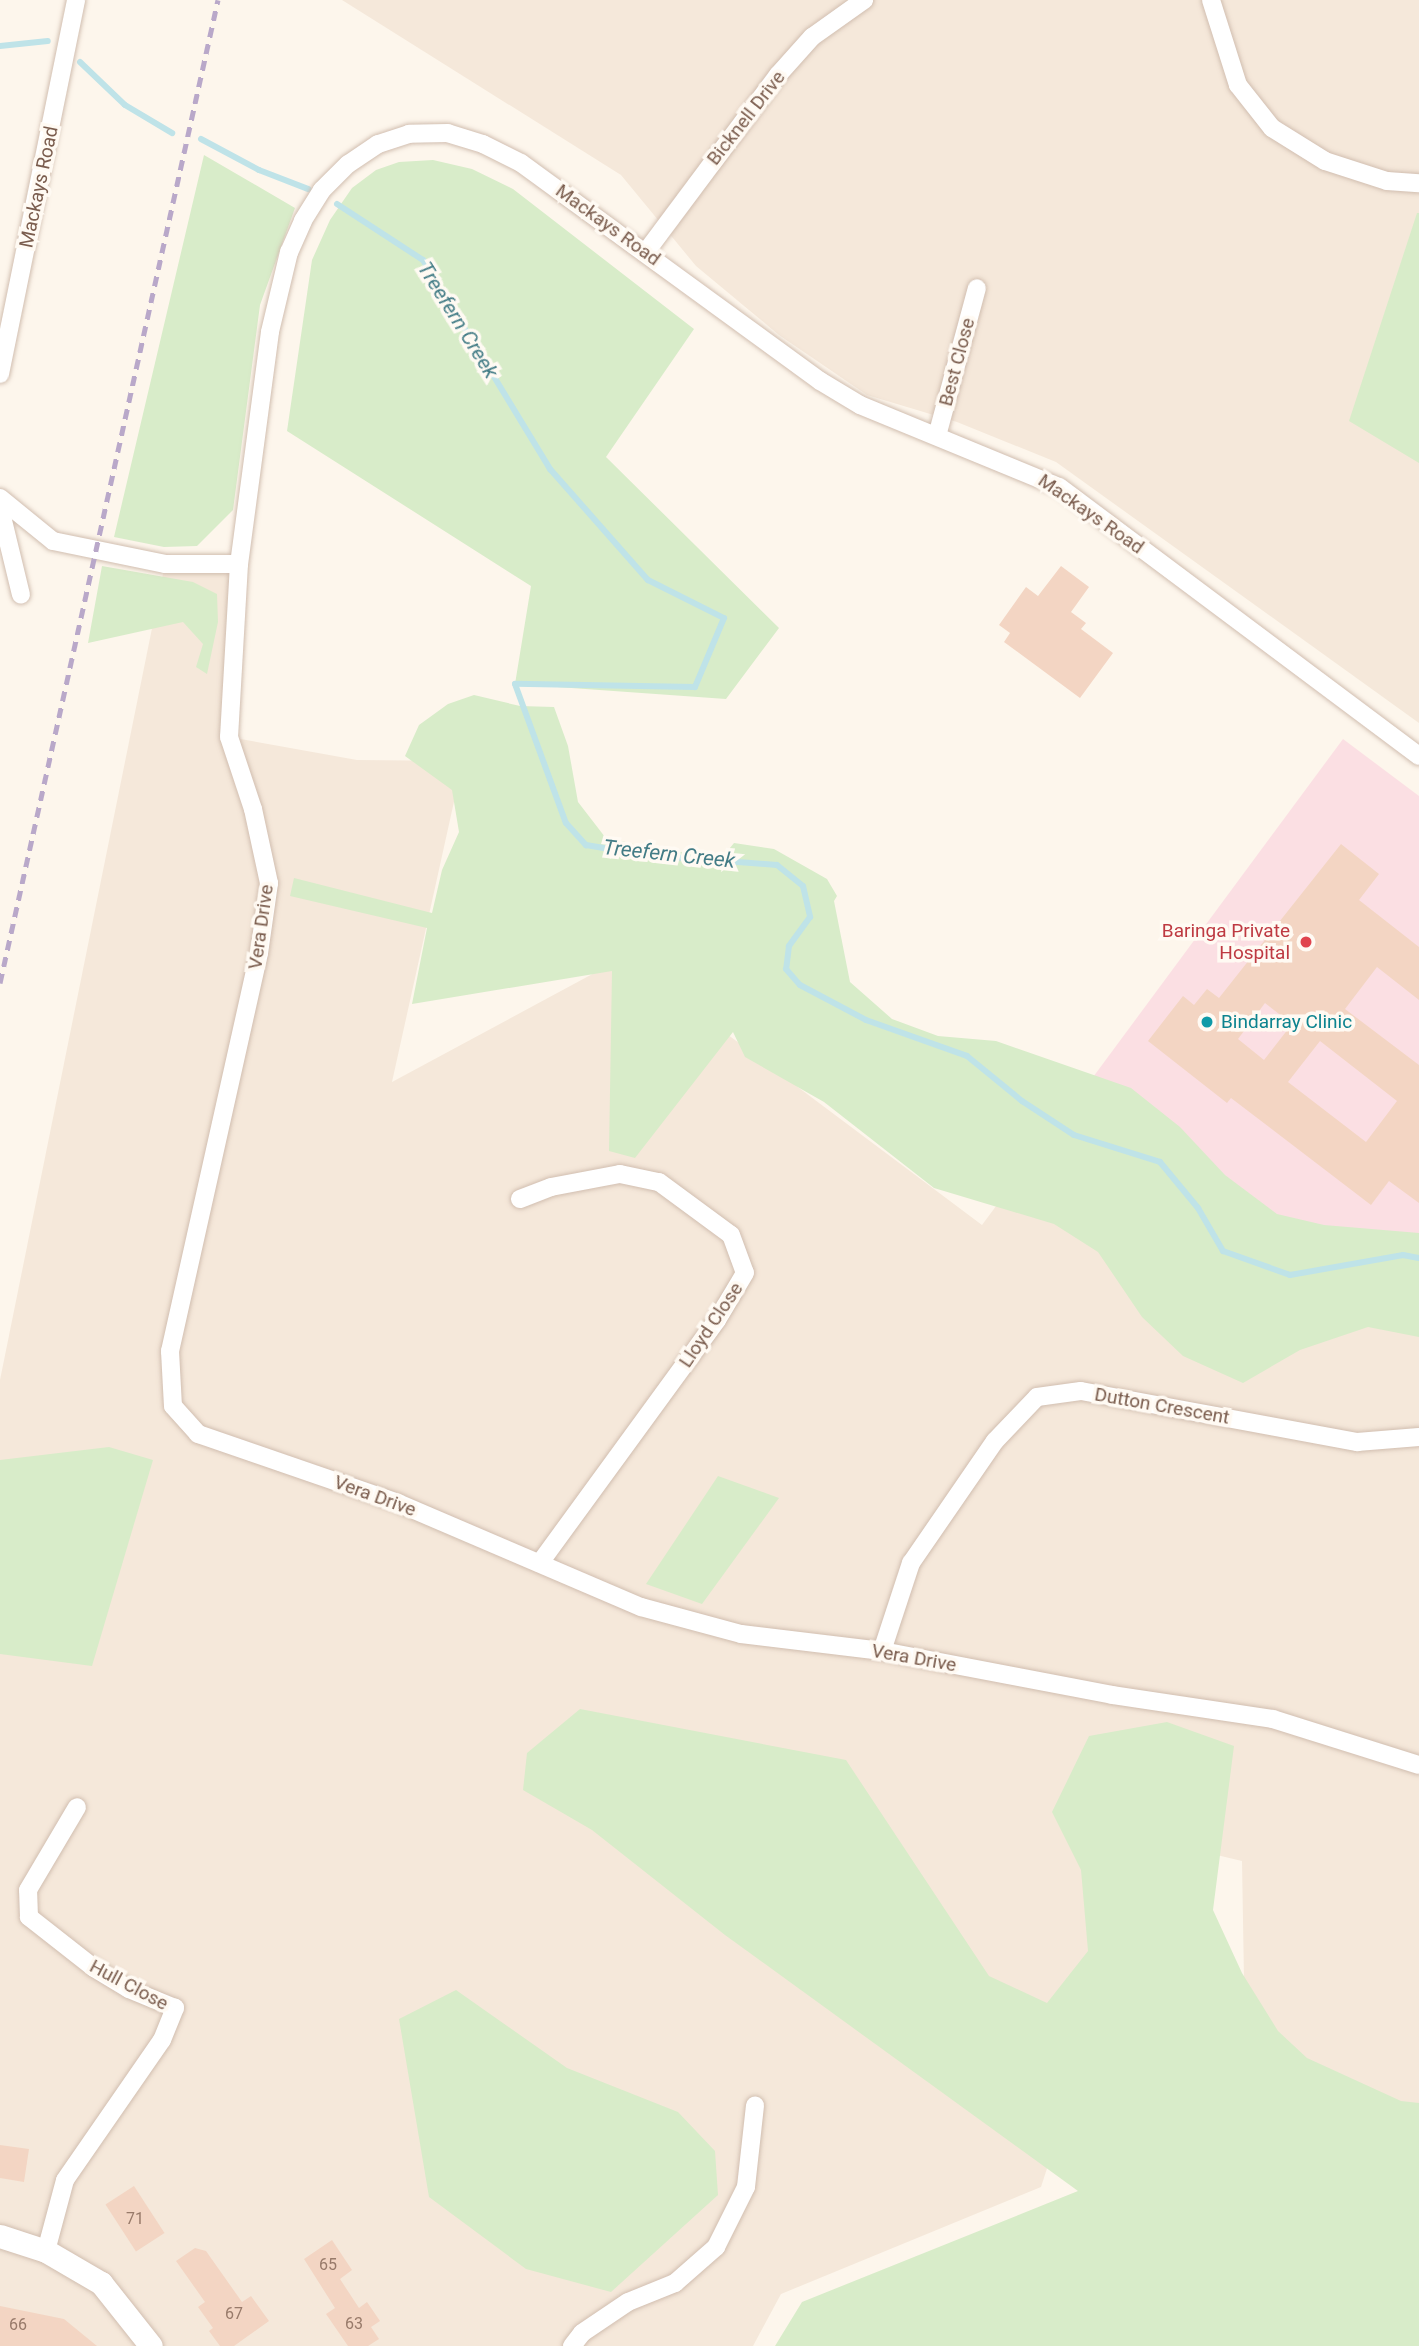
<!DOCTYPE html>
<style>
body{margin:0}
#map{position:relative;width:1419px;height:2346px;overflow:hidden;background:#fdf6ec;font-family:Roboto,sans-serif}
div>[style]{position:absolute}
.residential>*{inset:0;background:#f5e8da}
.medical>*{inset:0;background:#fbdfe3}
.green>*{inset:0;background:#d8ecc9}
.stream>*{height:6px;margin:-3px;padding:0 3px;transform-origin:3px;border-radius:3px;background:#bfe3e8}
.building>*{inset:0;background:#f3d5c3;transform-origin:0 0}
.roads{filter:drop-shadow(0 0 2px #d1beb0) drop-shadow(0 0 2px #d1beb0)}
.minor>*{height:18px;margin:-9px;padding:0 9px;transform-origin:9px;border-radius:9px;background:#fff}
.tertiary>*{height:23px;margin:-11.5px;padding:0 11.5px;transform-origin:11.5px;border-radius:11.5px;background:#fff}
.rail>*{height:5px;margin-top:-2.5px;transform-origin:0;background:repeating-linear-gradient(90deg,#b9a8c9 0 10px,transparent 0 17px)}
.dots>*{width:19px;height:19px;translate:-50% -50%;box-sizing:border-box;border:4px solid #fffaf3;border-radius:50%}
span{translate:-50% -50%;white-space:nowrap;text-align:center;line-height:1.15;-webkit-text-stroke:7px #fffaf3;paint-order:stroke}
.number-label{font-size:16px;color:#987a6a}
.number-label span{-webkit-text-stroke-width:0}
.street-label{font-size:19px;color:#7a5c4d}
.health-label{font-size:19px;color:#be3a42}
.right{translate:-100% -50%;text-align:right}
.culture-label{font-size:19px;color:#0d838f}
.left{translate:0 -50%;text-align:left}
.water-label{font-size:21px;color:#437c86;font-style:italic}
</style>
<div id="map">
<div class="residential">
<i style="clip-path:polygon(342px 0,1419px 0,1419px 723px,1056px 462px,957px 422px,867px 395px,779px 335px,696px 266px,621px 175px)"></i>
<i style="clip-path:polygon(165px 564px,239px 564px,229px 737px,357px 760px,463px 761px,392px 1082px,624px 957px,982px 1225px,1048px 1136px,1419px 1255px,1419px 2121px,1315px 2096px,1244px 1980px,1242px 1861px,1124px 1833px,1117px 1953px,1041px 2187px,781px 2294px,753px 2346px,0 2346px,0 1380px)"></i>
</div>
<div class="medical">
<i style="clip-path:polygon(1343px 739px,1419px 796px,1419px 1259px,1314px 1263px,1085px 1088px)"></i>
</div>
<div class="green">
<i style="clip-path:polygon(204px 155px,295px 208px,260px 305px,233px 510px,197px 546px,164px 547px,114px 537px)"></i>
<i style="clip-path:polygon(433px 160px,472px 169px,513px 189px,694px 329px,606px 457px,779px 628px,726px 699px,515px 684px,531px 586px,287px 431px,312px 260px,330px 220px,352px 188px,376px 170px,399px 162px)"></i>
<i style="clip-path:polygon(1417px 213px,1419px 213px,1419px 463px,1349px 421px)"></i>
<i style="clip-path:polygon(102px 566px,193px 582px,217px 594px,218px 622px,207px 674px,196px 667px,203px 644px,183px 622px,88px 643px)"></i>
<i style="clip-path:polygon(474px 695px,520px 706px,554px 707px,568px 746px,578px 802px,605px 837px,662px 851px,725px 854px,734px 843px,774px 849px,827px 879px,837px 896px,834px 901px,850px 982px,892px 1019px,938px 1036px,996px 1041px,1131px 1088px,1180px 1127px,1225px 1175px,1277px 1214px,1324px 1225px,1419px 1233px,1419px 1337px,1368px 1327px,1300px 1350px,1243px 1383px,1183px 1356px,1142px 1317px,1098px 1252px,1054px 1224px,934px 1188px,824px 1102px,745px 1057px,733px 1032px,635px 1158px,609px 1151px,612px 971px,412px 1004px,427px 928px,290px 896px,294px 878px,432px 913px,442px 870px,459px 832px,452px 790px,405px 756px,419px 725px,448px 704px)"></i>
<i style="clip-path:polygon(109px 1447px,153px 1460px,92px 1666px,0 1654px,0 1460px)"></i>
<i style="clip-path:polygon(718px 1476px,779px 1498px,702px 1604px,646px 1584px)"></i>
<i style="clip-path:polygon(580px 1709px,846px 1760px,989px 1976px,1047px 2003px,1088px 1951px,1081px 1870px,1052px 1812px,1089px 1736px,1167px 1722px,1234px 1746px,1213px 1910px,1242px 1973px,1278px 2031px,1307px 2058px,1401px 2101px,1419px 2103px,1419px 2346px,775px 2346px,802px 2302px,1078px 2191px,725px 1935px,592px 1830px,523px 1790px,527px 1753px)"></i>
<i style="clip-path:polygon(456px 1990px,567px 2068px,678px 2112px,715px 2151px,718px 2195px,611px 2292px,526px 2269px,429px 2197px,399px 2019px)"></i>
</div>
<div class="stream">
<i style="left:0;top:46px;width:48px;rotate:-5.9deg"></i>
<i style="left:80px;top:62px;width:62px;rotate:43.7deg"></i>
<i style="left:125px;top:105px;width:55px;rotate:30.8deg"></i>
<i style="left:201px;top:139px;width:66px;rotate:28.1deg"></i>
<i style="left:259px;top:170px;width:53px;rotate:21.2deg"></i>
<i style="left:337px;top:204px;width:103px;rotate:33.1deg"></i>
<i style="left:423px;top:260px;width:245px;rotate:58.7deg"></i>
<i style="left:550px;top:469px;width:148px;rotate:48.6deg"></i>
<i style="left:648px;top:580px;width:85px;rotate:26.6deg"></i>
<i style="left:724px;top:618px;width:75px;rotate:112.8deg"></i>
<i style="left:695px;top:687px;width:180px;rotate:-179deg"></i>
<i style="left:515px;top:684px;width:148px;rotate:69.9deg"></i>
<i style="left:566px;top:823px;width:30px;rotate:48deg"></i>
<i style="left:586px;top:845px;width:60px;rotate:9.6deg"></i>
<i style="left:645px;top:855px;width:132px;rotate:4.3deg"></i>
<i style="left:777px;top:865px;width:33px;rotate:39deg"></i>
<i style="left:803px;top:886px;width:32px;rotate:77deg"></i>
<i style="left:810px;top:917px;width:36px;rotate:126deg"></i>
<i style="left:789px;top:946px;width:23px;rotate:97deg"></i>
<i style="left:786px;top:969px;width:21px;rotate:49deg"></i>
<i style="left:800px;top:985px;width:75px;rotate:27.9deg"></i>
<i style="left:866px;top:1020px;width:107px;rotate:19.6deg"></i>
<i style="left:967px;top:1056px;width:71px;rotate:39.3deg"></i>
<i style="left:1022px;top:1101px;width:62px;rotate:33.2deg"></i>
<i style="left:1074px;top:1135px;width:90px;rotate:17.4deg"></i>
<i style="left:1160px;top:1162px;width:60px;rotate:50.4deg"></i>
<i style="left:1198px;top:1208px;width:50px;rotate:59.8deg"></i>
<i style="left:1223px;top:1251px;width:71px;rotate:19.7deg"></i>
<i style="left:1290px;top:1275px;width:115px;rotate:-10deg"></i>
<i style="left:1403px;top:1255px;width:16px;rotate:11deg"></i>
</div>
<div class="building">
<i style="clip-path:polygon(1061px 566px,1089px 587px,1071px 612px,1086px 623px,1081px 629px,1113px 653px,1080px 698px,1004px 642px,1010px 633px,999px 625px,1026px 587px,1038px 596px)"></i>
<i style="clip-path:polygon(evenodd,1341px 844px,1379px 874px,1359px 900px,1419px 947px,1419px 1000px,1377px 967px,1345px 1009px,1419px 1065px,1419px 1203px,1389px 1181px,1371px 1205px,1231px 1098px,1227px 1103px,1148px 1041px,1183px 996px,1194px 1005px,1207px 989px,1219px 998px,1341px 844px,1265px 1003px,1292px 1024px,1264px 1060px,1238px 1039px,1265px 1003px,1341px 844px,1320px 1041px,1397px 1101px,1366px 1142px,1288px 1082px,1320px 1041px)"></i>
<i style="clip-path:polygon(0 2145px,29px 2149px,24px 2182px,0 2178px)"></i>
<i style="left:134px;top:2186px;width:56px;height:34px;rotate:57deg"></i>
<i style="clip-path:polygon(332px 2240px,352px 2270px,340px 2279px,359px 2308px,367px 2302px,380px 2321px,371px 2327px,379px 2339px,368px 2346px,348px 2346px,326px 2314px,335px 2308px,304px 2259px)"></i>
<i style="clip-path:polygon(195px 2248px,206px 2251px,242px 2302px,251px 2296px,269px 2321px,234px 2346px,220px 2346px,209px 2331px,213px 2328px,198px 2307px,205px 2302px,176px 2261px)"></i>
<i style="clip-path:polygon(0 2306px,64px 2319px,97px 2346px,0 2346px)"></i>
</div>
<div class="roads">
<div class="minor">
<i style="left:1211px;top:0;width:89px;rotate:72.4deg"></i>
<i style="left:1238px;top:85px;width:55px;rotate:51.7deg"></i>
<i style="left:1272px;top:128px;width:62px;rotate:31.9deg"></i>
<i style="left:1325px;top:161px;width:65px;rotate:17.9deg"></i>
<i style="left:1387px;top:181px;width:32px;rotate:4deg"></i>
<i style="left:646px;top:252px;width:221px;rotate:-53.3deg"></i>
<i style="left:778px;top:75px;width:51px;rotate:-48.2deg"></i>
<i style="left:812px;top:37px;width:64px;rotate:-35.4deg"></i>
<i style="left:0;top:374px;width:382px;rotate:-78.5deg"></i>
<i style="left:937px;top:436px;width:153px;rotate:-74.9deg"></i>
<i style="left:0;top:498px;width:68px;rotate:39.1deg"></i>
<i style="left:53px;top:541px;width:114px;rotate:11.6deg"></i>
<i style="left:165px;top:564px;width:74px"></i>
<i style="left:0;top:508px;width:89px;rotate:76.4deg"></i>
<i style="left:1419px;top:756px;width:449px;rotate:-143.2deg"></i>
<i style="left:1059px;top:487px;width:215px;rotate:-157.6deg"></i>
<i style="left:860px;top:405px;width:47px;rotate:-149deg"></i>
<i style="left:820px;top:381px;width:370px;rotate:-143.9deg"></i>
<i style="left:521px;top:163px;width:42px;rotate:-153.4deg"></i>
<i style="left:483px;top:144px;width:37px;rotate:-163deg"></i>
<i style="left:448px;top:133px;width:39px;rotate:179deg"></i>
<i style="left:409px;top:134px;width:33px;rotate:162deg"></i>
<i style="left:378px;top:144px;width:36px;rotate:146deg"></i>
<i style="left:348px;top:164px;width:37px;rotate:135deg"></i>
<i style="left:322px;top:190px;width:36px;rotate:122deg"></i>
<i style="left:303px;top:221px;width:34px;rotate:114deg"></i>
<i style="left:289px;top:252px;width:82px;rotate:103.4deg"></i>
<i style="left:270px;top:332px;width:234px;rotate:97.6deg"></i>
<i style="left:239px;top:564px;width:173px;rotate:93.3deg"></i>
<i style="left:229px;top:737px;width:76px;rotate:71.6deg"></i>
<i style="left:253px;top:809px;width:76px;rotate:77.8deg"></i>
<i style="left:269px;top:883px;width:71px;rotate:98.1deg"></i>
<i style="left:259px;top:953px;width:408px;rotate:102.6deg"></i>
<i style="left:170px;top:1351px;width:55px;rotate:86.9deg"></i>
<i style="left:173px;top:1406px;width:38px;rotate:48deg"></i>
<i style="left:198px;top:1434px;width:212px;rotate:19deg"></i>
<i style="left:398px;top:1503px;width:264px;rotate:23.2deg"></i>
<i style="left:641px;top:1607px;width:104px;rotate:15.1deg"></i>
<i style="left:741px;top:1634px;width:142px;rotate:6.9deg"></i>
<i style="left:882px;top:1651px;width:234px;rotate:10.8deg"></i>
<i style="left:1112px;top:1695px;width:163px;rotate:8.5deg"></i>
<i style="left:1273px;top:1719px;width:153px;rotate:17.5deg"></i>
<i style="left:520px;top:1199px;width:33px;rotate:-21deg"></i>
<i style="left:551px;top:1187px;width:70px;rotate:-10.7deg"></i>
<i style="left:620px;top:1174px;width:40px;rotate:12deg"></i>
<i style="left:659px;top:1182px;width:89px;rotate:36.4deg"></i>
<i style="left:731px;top:1235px;width:40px;rotate:69.8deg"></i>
<i style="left:745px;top:1273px;width:55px;rotate:120.8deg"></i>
<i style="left:717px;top:1320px;width:301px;rotate:126.1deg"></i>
<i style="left:882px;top:1651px;width:93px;rotate:-71.8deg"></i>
<i style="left:911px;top:1563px;width:148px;rotate:-55.5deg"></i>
<i style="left:995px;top:1441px;width:61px;rotate:-46.3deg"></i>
<i style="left:1037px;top:1397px;width:44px;rotate:-7.8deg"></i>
<i style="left:1081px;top:1391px;width:281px;rotate:10.5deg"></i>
<i style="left:1357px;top:1442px;width:62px;rotate:-4.6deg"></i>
<i style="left:46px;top:2251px;width:73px;rotate:-75deg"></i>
<i style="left:65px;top:2180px;width:170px;rotate:-55.3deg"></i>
<i style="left:162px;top:2040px;width:35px;rotate:-68deg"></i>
<i style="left:175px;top:2008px;width:50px;rotate:-157.6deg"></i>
<i style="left:129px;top:1989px;width:41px;rotate:-149deg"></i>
<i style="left:94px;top:1968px;width:83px;rotate:-141.9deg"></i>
<i style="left:29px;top:1917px;width:27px;rotate:-92deg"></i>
<i style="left:28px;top:1890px;width:96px;rotate:-59.4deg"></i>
<i style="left:572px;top:2346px;width:16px;rotate:-52deg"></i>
<i style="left:582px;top:2333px;width:55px;rotate:-34deg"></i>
<i style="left:628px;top:2302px;width:51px;rotate:-22deg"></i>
<i style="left:675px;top:2283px;width:55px;rotate:-41.3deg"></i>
<i style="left:716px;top:2247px;width:67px;rotate:-63.4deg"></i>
<i style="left:746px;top:2187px;width:82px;rotate:-83.7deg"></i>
</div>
<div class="tertiary">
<i style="left:0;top:2236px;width:48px;rotate:18.1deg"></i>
<i style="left:46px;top:2251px;width:64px;rotate:30.2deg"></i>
<i style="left:101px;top:2283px;width:80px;rotate:51.6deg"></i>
</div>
</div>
<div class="rail">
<i style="left:0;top:983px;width:1007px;rotate:-77.5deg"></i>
</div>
<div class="dots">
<i style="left:1306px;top:942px;background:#e0444e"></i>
<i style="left:1207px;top:1022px;background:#0f9aa8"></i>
</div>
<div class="number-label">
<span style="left:135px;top:2219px">71</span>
<span style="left:328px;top:2265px">65</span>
<span style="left:234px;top:2314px">67</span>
<span style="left:354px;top:2324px">63</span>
<span style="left:18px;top:2325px">66</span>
</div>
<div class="street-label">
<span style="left:746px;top:118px;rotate:-52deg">Bicknell Drive</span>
<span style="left:39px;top:187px;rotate:-78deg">Mackays Road</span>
<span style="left:608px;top:225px;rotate:36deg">Mackays Road</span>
<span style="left:957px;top:362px;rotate:-75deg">Best Close</span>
<span style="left:1091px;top:514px;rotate:35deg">Mackays Road</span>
<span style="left:261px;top:927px;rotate:-82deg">Vera Drive</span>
<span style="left:711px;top:1325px;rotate:-56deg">Lloyd Close</span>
<span style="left:1162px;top:1406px;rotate:10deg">Dutton Crescent</span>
<span style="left:375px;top:1496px;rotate:20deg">Vera Drive</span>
<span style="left:914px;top:1658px;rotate:10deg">Vera Drive</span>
<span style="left:129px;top:1985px;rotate:28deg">Hull Close</span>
</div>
<div class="health-label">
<span class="right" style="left:1290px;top:942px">Baringa Private<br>Hospital</span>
</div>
<div class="culture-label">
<span class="left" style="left:1221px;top:1022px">Bindarray Clinic</span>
</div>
<div class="water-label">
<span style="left:458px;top:320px;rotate:58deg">Treefern Creek</span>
<span style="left:669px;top:854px;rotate:6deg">Treefern Creek</span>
</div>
</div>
